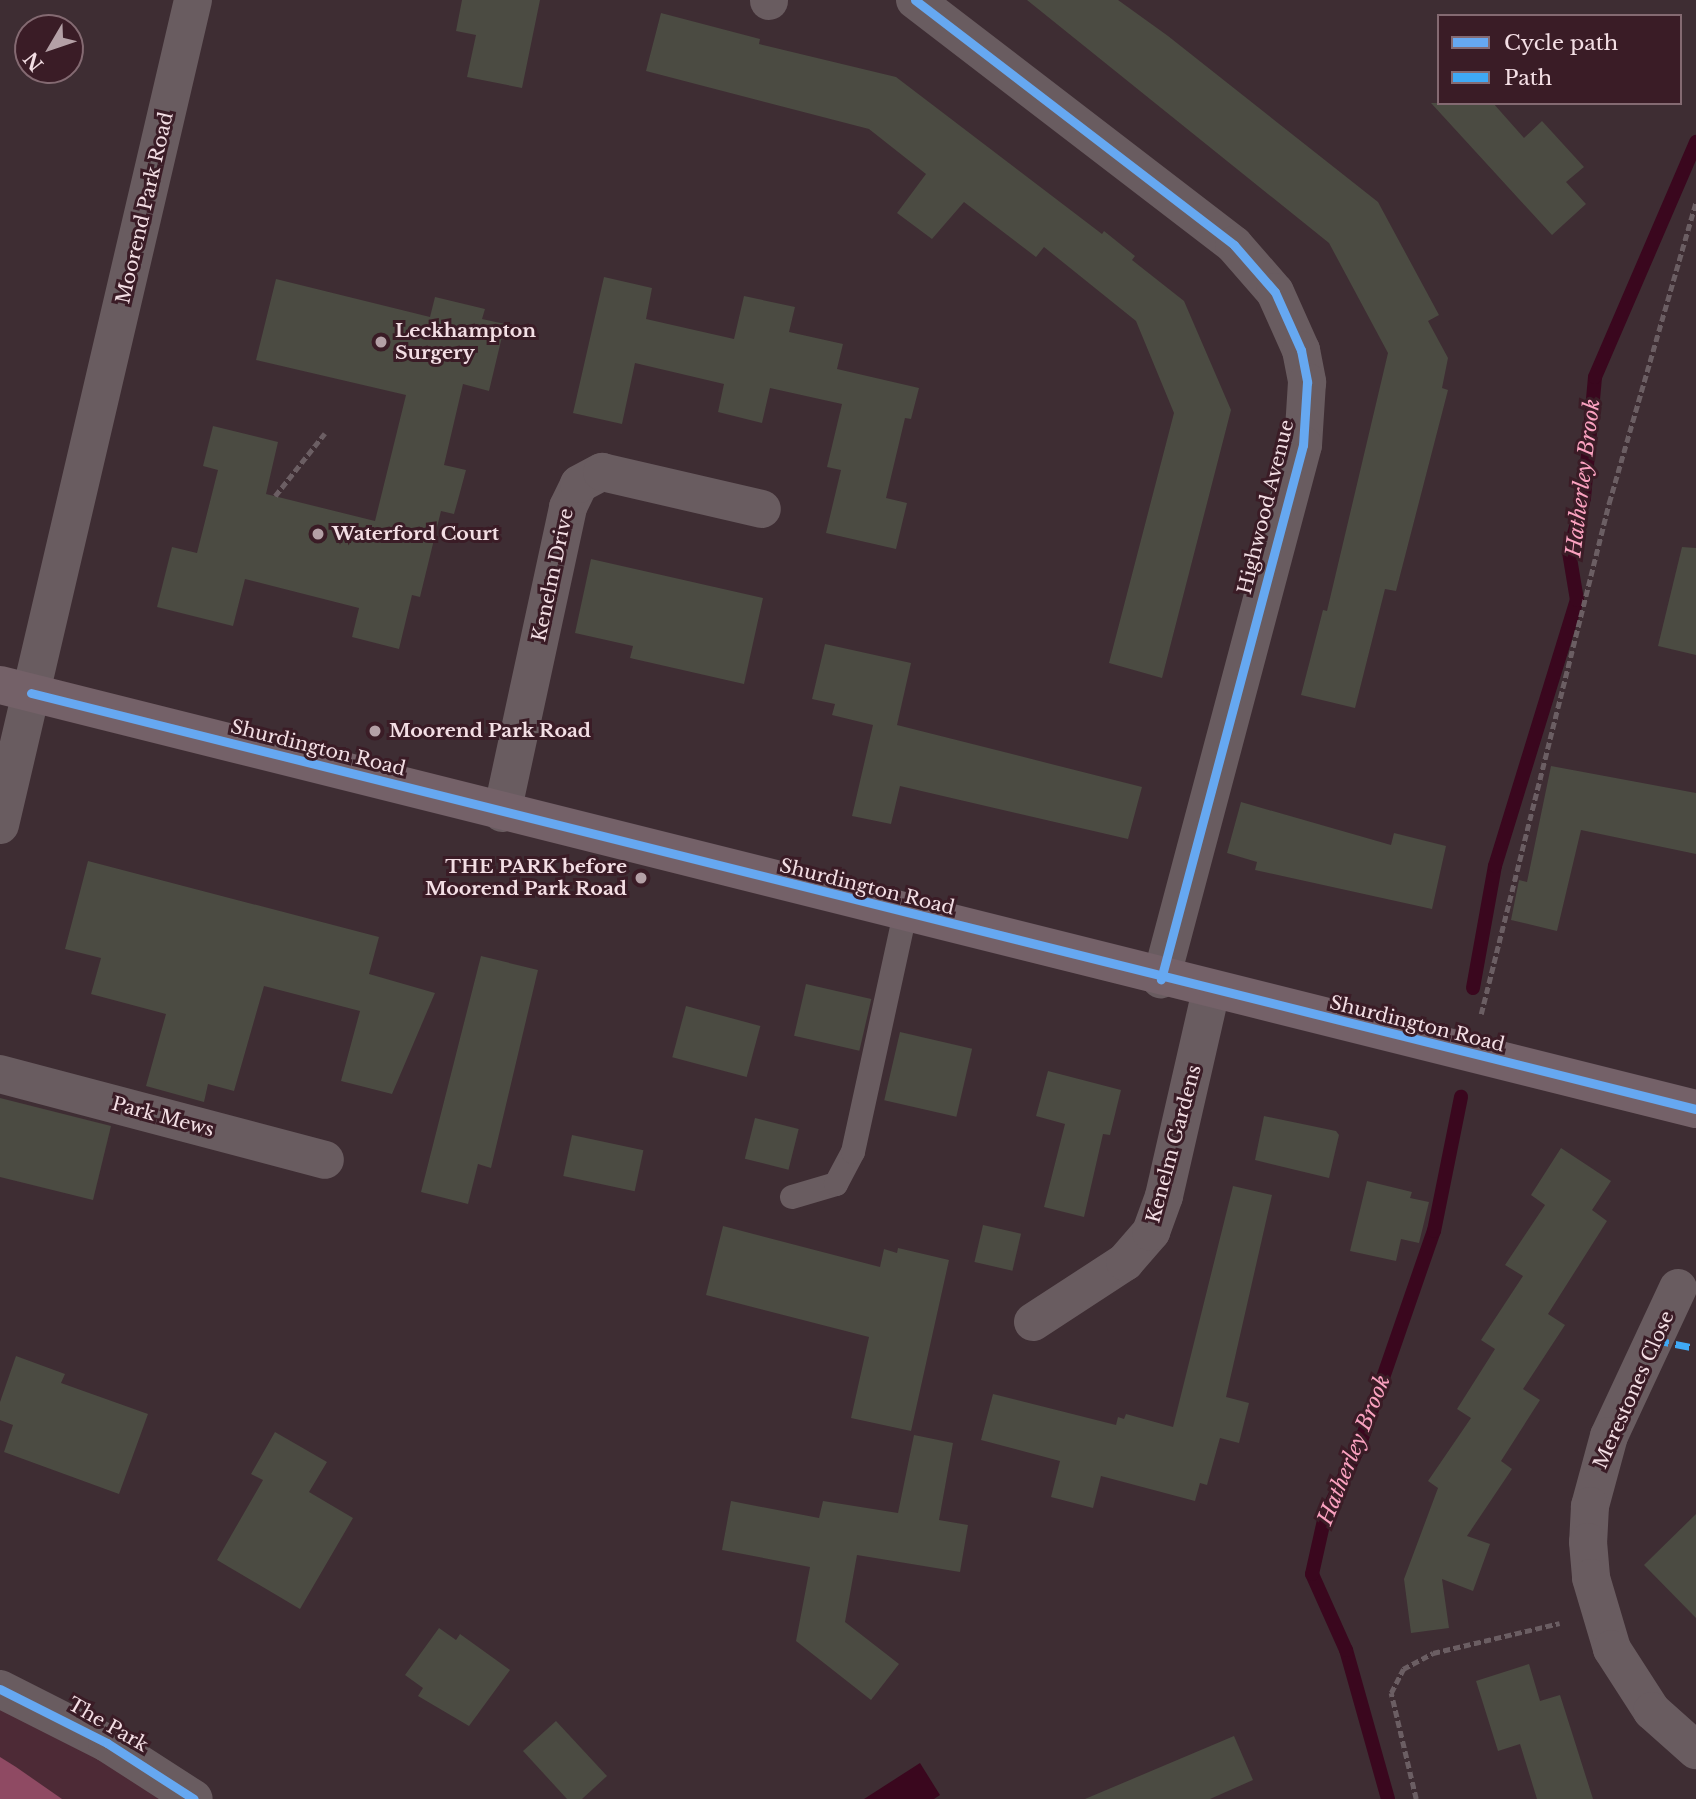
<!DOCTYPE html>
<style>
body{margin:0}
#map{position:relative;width:1696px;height:1799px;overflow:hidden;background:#3e2d33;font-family:"Libre Baskerville",serif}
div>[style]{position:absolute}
.built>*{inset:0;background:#4d2a36}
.forest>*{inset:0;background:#8f4a63}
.water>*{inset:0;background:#3a071e}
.stream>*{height:14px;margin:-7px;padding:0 7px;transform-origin:7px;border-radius:7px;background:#3a071e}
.building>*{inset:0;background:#4b4b42;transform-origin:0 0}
.path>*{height:4.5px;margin-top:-2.25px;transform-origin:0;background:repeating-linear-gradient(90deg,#6b5e63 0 7px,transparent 0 10.5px)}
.lane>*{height:24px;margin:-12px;padding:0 12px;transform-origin:12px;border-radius:12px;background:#695c60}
.street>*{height:38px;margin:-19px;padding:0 19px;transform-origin:19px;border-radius:19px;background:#695c60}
.secondary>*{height:38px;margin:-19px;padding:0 19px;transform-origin:19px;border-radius:19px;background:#695c60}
.primary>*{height:38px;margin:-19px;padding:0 19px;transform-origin:19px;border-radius:19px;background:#746168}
.quiet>*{height:7px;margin-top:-3.5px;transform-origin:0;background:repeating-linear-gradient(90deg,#3fa9f5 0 14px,transparent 0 21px)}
.cycleway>*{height:9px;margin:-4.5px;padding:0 4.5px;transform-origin:4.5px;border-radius:4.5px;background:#66a8f1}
.dots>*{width:19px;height:19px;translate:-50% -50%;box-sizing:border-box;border:4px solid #3a1c26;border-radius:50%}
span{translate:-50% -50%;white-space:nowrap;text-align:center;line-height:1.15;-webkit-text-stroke:6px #3a1c26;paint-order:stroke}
.street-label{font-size:19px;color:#f3dee4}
.poi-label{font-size:19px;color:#f3dee4;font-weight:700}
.left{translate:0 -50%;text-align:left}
.right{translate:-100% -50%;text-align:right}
.water-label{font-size:21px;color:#fba2c0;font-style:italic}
.legend{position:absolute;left:1437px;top:14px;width:245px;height:91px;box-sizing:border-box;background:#3a1c26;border:2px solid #846a72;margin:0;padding:9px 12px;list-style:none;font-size:21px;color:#f3dee4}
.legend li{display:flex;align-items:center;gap:14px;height:35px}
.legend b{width:35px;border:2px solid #846a72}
.north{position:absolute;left:14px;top:14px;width:70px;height:70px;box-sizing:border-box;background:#3a1c26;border:2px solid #846a72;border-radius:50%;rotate:231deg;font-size:19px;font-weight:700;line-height:28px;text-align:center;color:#f3dee4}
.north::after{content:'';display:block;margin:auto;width:24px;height:32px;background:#b4a0a6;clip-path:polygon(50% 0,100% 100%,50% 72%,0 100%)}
</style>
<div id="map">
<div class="built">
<i style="clip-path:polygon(0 1689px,194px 1799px,0 1799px)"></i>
</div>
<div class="forest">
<i style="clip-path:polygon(0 1757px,16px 1767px,62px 1799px,0 1799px)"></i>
</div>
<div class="water">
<i style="clip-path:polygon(920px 1763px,940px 1795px,934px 1799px,864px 1799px)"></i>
</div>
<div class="stream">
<i style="left:1473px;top:988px;width:124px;rotate:-79.8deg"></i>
<i style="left:1495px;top:866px;width:278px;rotate:-72.9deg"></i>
<i style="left:1577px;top:600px;width:49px;rotate:-99.5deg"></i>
<i style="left:1569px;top:552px;width:56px;rotate:-74.5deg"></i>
<i style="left:1584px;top:498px;width:121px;rotate:-84.8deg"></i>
<i style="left:1595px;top:377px;width:256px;rotate:-66.7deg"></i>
<i style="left:1388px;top:1799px;width:155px;rotate:-105.7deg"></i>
<i style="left:1346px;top:1650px;width:83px;rotate:-114.1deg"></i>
<i style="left:1312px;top:1574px;width:59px;rotate:-77.4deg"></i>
<i style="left:1325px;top:1516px;width:77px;rotate:-63.8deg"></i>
<i style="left:1359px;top:1447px;width:229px;rotate:-70.9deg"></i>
<i style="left:1434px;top:1231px;width:137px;rotate:-78.6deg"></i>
</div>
<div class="building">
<i style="clip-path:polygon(462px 0,540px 0,522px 88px,467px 77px,476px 35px,456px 31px)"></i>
<i style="clip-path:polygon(1027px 0,1118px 0,1168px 36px,1378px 202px,1439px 315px,1428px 321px,1448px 358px,1442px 388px,1448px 390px,1396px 591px,1385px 589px,1355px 708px,1301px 695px,1323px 610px,1327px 611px,1388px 353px,1329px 243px)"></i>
<i style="clip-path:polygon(661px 13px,760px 39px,759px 44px,896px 77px,1102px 234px,1104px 231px,1135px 256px,1132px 260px,1184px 301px,1231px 410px,1162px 678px,1109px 663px,1174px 413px,1136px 321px,1044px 247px,1036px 257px,964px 202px,932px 239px,897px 213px,926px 174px,869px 129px,646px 71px)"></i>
<i style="clip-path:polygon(1431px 103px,1493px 103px,1524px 138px,1542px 121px,1584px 167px,1566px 182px,1586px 204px,1552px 235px)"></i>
<i style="clip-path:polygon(604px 277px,652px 288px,646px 319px,734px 339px,744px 296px,795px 307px,789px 332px,843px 344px,837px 369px,919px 388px,911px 419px,905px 418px,886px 498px,907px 503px,896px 549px,826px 533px,841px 470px,827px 467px,842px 404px,770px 388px,762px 423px,718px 412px,724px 384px,635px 363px,622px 424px,573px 413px)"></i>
<i style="clip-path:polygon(276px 279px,430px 317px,435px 297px,485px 309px,482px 319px,505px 324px,489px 391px,463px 384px,444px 465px,466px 470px,459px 496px,454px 514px,441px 511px,420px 597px,412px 595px,399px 649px,352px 637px,359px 608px,245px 579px,233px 626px,157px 607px,172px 547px,197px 553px,218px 470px,203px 466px,213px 426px,278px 442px,266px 494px,375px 521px,406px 395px,256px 360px)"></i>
<i style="clip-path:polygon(1682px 547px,1696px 548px,1696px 655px,1658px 646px)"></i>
<i style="clip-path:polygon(591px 559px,763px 598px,744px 684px,630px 658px,633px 646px,575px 633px)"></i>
<i style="clip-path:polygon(825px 644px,911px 663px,897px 725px,1142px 787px,1128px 839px,900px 786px,891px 824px,852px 816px,873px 725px,832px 715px,835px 704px,812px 699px)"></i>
<i style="clip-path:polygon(1551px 766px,1696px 793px,1696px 854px,1581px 830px,1557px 931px,1511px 920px,1519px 880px,1527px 882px)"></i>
<i style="clip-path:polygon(1241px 802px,1391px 845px,1394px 833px,1446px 846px,1432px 909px,1255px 870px,1257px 862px,1227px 853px)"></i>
<i style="clip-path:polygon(88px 861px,379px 937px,369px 974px,435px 993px,392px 1094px,341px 1081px,360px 1011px,264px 986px,234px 1091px,208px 1084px,204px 1102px,146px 1086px,166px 1014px,91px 994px,101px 958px,65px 949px)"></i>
<i style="clip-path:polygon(481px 956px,538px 970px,491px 1168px,478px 1164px,468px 1204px,421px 1192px)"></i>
<i style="left:806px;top:984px;width:67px;height:53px;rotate:13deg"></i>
<i style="left:686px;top:1006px;width:77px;height:53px;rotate:15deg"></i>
<i style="left:900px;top:1032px;width:74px;height:70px;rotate:13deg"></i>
<i style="clip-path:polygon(1048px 1071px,1121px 1090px,1110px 1135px,1103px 1134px,1084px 1217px,1044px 1207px,1065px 1124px,1036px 1116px)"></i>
<i style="clip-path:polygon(0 1098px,111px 1126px,93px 1200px,0 1177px)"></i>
<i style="clip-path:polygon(1264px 1116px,1336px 1131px,1339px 1135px,1329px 1178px,1255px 1160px)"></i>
<i style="left:755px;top:1118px;width:45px;height:42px;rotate:14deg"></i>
<i style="left:572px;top:1135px;width:73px;height:42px;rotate:12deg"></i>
<i style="clip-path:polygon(1561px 1148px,1611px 1181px,1592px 1210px,1607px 1221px,1548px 1314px,1565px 1325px,1523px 1389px,1540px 1400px,1501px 1461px,1512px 1469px,1467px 1536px,1490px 1544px,1473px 1591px,1442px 1579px,1449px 1628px,1411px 1633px,1404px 1579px,1438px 1488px,1428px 1481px,1471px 1418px,1457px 1409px,1495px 1349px,1481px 1340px,1523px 1276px,1505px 1265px,1545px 1205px,1531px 1195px)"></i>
<i style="clip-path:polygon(1367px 1181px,1412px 1192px,1410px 1198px,1429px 1202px,1419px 1243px,1401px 1239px,1396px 1261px,1350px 1251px)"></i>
<i style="clip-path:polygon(1233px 1186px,1272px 1195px,1226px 1397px,1249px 1403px,1239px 1443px,1220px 1438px,1207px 1485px,1200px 1483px,1195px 1501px,1101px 1476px,1093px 1508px,1051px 1497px,1060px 1461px,981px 1440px,993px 1394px,1116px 1425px,1118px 1417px,1124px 1419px,1126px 1414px,1173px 1427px)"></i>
<i style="left:983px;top:1225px;width:39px;height:38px;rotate:13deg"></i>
<i style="clip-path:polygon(723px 1226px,880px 1267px,884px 1249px,897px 1253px,898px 1248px,949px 1260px,911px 1431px,851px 1418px,869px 1337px,706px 1295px)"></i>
<i style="clip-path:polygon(16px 1356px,65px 1374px,61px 1383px,148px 1414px,119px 1494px,4px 1452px,13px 1425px,0 1420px,0 1402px)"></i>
<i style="clip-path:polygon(275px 1432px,327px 1462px,309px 1492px,353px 1518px,300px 1609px,217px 1560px,263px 1480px,251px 1474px)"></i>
<i style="clip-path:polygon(914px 1435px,953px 1443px,939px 1520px,968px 1525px,960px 1572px,857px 1555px,845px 1622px,899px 1664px,871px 1700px,796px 1641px,810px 1567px,722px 1550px,731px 1501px,819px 1518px,823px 1501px,898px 1513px)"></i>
<i style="clip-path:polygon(1696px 1514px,1696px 1618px,1644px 1565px)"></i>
<i style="clip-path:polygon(439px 1628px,456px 1640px,460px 1634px,510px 1670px,469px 1726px,418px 1696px,423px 1688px,405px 1675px)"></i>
<i style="clip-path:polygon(1529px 1664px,1540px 1701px,1560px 1695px,1593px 1799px,1537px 1799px,1520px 1744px,1498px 1751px,1476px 1681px)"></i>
<i style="clip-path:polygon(556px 1721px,607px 1776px,582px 1799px,567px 1799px,523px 1751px)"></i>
<i style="clip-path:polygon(1234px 1736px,1253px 1780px,1210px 1799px,1085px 1799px)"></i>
</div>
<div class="path">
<i style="left:275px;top:496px;width:80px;rotate:-51.6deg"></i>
<i style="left:1481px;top:1014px;width:527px;rotate:-75.94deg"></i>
<i style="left:1609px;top:503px;width:313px;rotate:-73.9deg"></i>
<i style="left:1416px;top:1799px;width:109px;rotate:-103.3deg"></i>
<i style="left:1391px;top:1693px;width:27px;rotate:-63deg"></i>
<i style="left:1403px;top:1669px;width:34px;rotate:-28deg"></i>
<i style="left:1433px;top:1653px;width:130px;rotate:-13.3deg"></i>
</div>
<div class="lane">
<i style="left:792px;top:1197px;width:46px;rotate:-16.5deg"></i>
<i style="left:836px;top:1184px;width:36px;rotate:-62deg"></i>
<i style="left:853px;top:1152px;width:244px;rotate:-77.7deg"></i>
</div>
<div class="street">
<i style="left:915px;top:0;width:402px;rotate:37.5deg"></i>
<i style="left:1234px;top:245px;width:62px;rotate:48.9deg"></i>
<i style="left:1275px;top:292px;width:64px;rotate:65.9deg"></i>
<i style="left:1301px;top:350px;width:33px;rotate:79deg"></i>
<i style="left:1307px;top:382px;width:63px;rotate:93.6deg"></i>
<i style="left:1303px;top:445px;width:553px;rotate:104.89deg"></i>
<i style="left:769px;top:1px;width:1px;rotate:-90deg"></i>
<i style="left:502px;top:813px;width:313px;rotate:-77.8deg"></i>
<i style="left:568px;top:507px;width:25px;rotate:-64deg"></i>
<i style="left:579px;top:484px;width:26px;rotate:-28deg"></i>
<i style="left:602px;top:472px;width:164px;rotate:13deg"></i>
<i style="left:0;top:1074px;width:336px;rotate:14.8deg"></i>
<i style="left:1678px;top:1288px;width:163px;rotate:115deg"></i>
<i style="left:1609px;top:1436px;width:73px;rotate:105.2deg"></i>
<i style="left:1590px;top:1506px;width:36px;rotate:93deg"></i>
<i style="left:1588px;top:1542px;width:36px;rotate:85deg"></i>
<i style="left:1591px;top:1578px;width:74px;rotate:73.5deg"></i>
<i style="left:1612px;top:1649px;width:74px;rotate:57.2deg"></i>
<i style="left:1652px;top:1711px;width:59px;rotate:41.6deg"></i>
<i style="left:1033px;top:1322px;width:110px;rotate:-33.1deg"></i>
<i style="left:1125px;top:1262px;width:40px;rotate:-49deg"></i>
<i style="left:1151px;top:1232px;width:38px;rotate:-70deg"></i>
<i style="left:1164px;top:1196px;width:210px;rotate:-77.1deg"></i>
</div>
<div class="secondary">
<i style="left:0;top:825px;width:847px;rotate:-76.83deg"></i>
<i style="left:0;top:1689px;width:120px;rotate:26.8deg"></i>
<i style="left:107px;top:1743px;width:103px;rotate:32.8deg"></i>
</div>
<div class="primary">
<i style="left:0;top:685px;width:1748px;rotate:14.04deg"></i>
</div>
<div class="quiet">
<i style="left:1655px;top:1340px;width:42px;rotate:11deg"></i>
</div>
<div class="cycleway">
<i style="left:915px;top:0;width:402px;rotate:37.5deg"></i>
<i style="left:1234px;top:245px;width:62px;rotate:48.9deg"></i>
<i style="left:1275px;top:292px;width:64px;rotate:65.9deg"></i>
<i style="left:1301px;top:350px;width:33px;rotate:79deg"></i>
<i style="left:1307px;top:382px;width:63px;rotate:93.6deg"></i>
<i style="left:1303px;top:445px;width:553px;rotate:104.89deg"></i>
<i style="left:31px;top:693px;width:1716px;rotate:14.03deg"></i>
<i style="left:0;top:1689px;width:120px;rotate:26.8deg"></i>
<i style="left:107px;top:1743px;width:103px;rotate:32.8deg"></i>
</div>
<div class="dots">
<i style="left:381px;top:342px;background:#b4a0a6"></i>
<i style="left:318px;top:534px;background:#b4a0a6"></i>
<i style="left:375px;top:731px;background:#b4a0a6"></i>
<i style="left:641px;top:878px;background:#b4a0a6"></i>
</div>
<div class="street-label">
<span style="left:145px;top:208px;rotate:-77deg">Moorend Park Road</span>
<span style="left:1266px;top:507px;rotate:-76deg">Highwood Avenue</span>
<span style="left:553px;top:575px;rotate:-78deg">Kenelm Drive</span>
<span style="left:318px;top:748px;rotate:14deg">Shurdington Road</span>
<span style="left:867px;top:887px;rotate:14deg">Shurdington Road</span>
<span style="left:1417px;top:1024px;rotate:14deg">Shurdington Road</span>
<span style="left:163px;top:1117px;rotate:15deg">Park Mews</span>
<span style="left:1174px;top:1144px;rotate:-75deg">Kenelm Gardens</span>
<span style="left:1634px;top:1390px;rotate:-66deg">Merestones Close</span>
<span style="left:108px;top:1725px;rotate:30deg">The Park</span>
</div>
<div class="poi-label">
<span class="left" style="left:395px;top:342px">Leckhampton<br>Surgery</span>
<span class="left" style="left:332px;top:534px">Waterford Court</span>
<span class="left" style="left:389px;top:731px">Moorend Park Road</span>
<span class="right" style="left:627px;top:878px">THE PARK before<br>Moorend Park Road</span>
</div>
<div class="water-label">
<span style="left:1583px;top:478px;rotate:-83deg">Hatherley Brook</span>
<span style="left:1354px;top:1450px;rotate:-68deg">Hatherley Brook</span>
</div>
<ul class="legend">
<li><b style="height:9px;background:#66a8f1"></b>Cycle path</li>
<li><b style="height:9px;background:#3fa9f5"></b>Path</li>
</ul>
<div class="north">N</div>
</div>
